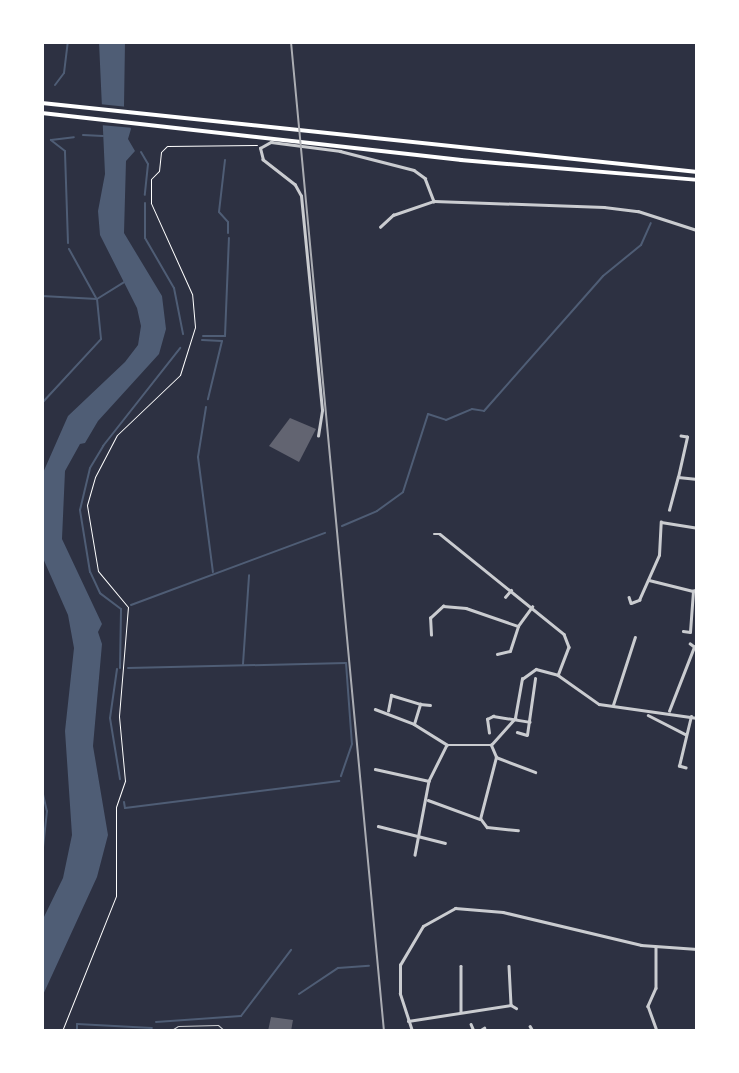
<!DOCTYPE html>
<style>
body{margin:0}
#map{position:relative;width:739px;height:1073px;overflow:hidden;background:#2d3142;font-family:Quicksand,sans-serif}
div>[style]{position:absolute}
.water>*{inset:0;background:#4f5d75}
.pier>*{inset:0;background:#2d3142}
.stream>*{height:2px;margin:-1px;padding:0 1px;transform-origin:1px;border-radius:1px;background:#4f5d75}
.building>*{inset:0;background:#626471}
.path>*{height:1px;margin:-0.5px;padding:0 0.5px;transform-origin:0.5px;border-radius:0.5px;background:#fff}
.service>*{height:1px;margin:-0.5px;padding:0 0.5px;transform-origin:0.5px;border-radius:0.5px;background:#caccd0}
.minor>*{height:2.5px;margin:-1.25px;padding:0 1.25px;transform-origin:1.25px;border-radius:1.25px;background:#caccd0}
.primary>*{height:3.5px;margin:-1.75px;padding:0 1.75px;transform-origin:1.75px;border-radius:1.75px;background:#fff}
.rail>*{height:2px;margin:-1px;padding:0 1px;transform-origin:1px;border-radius:1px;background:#abadb3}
span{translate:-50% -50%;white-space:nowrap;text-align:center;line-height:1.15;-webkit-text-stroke:5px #fff;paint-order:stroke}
.frame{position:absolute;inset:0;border:44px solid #fff;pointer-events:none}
</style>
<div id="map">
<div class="water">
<i style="clip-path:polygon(99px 42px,125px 42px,124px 106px,131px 129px,128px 139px,135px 151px,126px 161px,124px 233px,162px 296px,166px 329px,159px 354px,98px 421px,85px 443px,80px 444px,65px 471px,62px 539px,102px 624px,98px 632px,102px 644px,93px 746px,108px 835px,97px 877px,42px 997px,42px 921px,63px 878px,72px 835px,65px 731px,74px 648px,68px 615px,42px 556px,42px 475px,68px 416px,125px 362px,138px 345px,141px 326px,137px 308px,100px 235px,98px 211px,105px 174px)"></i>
</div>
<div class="pier">
<i style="clip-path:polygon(99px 104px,128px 107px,134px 128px,100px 125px)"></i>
</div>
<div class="stream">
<i style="left:55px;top:85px;width:15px;rotate:-53deg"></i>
<i style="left:64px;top:73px;width:31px;rotate:-83deg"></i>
<i style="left:83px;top:135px;width:20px;rotate:3deg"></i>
<i style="left:141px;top:152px;width:14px;rotate:60deg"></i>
<i style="left:148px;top:164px;width:31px;rotate:96deg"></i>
<i style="left:225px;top:160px;width:52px;rotate:96.6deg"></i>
<i style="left:219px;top:212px;width:13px;rotate:48deg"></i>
<i style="left:228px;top:222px;width:11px;rotate:90deg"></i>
<i style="left:145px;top:203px;width:35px;rotate:90deg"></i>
<i style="left:145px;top:238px;width:58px;rotate:59.9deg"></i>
<i style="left:174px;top:288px;width:47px;rotate:78.9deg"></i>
<i style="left:68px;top:243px;width:92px;rotate:-91.9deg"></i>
<i style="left:65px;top:151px;width:18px;rotate:-142deg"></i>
<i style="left:51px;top:140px;width:23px;rotate:-7deg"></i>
<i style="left:69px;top:249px;width:56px;rotate:61.1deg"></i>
<i style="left:42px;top:296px;width:55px;rotate:3.1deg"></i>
<i style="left:203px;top:336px;width:22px"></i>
<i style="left:225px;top:336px;width:98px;rotate:-87.7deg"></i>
<i style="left:202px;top:340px;width:20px;rotate:3deg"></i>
<i style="left:222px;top:341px;width:60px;rotate:103.6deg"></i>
<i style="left:42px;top:403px;width:87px;rotate:-47.3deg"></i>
<i style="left:101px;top:339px;width:40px;rotate:-95.7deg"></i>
<i style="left:97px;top:299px;width:32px;rotate:-32deg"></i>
<i style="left:206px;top:407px;width:51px;rotate:99.1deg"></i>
<i style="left:198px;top:457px;width:116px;rotate:82.6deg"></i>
<i style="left:342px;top:526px;width:38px;rotate:-23deg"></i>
<i style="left:377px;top:511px;width:32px;rotate:-36deg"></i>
<i style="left:403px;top:492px;width:82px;rotate:-72.2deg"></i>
<i style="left:428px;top:414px;width:19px;rotate:18deg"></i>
<i style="left:446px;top:420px;width:28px;rotate:-23deg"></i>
<i style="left:472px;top:409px;width:12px;rotate:9deg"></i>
<i style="left:484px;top:411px;width:180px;rotate:-48.6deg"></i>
<i style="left:603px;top:276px;width:49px;rotate:-39.2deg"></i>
<i style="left:641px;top:245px;width:24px;rotate:-66deg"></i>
<i style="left:131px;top:605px;width:207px;rotate:-20.4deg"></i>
<i style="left:42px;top:642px;width:15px;rotate:90deg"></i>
<i style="left:243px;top:664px;width:89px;rotate:-86.1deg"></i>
<i style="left:120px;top:668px;width:59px;rotate:-89deg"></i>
<i style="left:121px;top:609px;width:26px;rotate:-143deg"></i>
<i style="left:100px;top:593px;width:23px;rotate:-115deg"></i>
<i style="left:90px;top:572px;width:63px;rotate:-99.2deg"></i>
<i style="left:80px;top:510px;width:43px;rotate:-76.6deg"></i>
<i style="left:90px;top:468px;width:26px;rotate:-59deg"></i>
<i style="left:103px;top:446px;width:125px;rotate:-51.8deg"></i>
<i style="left:128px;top:668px;width:218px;rotate:-1.3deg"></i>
<i style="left:346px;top:663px;width:81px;rotate:85.8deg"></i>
<i style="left:352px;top:744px;width:34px;rotate:109deg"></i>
<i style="left:117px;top:669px;width:49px;rotate:98.1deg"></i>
<i style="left:110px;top:718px;width:62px;rotate:80.7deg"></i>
<i style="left:42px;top:790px;width:22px;rotate:77deg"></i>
<i style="left:47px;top:811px;width:45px;rotate:96.3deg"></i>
<i style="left:124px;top:802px;width:6px;rotate:81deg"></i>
<i style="left:125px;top:808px;width:216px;rotate:-7.2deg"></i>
<i style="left:299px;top:994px;width:47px;rotate:-33.7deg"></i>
<i style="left:338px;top:968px;width:31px;rotate:-4deg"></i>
<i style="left:156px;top:1022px;width:85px;rotate:-4deg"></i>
<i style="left:241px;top:1016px;width:83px;rotate:-52.9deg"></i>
<i style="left:77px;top:1031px;width:7px;rotate:-90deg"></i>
<i style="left:77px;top:1024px;width:75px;rotate:3.1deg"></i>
</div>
<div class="building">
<i style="clip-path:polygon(290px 418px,316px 429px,299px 462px,269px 446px)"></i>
<i style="clip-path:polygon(271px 1017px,293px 1020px,291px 1031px,268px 1031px)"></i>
</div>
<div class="path">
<i style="left:62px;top:1031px;width:145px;rotate:-68.2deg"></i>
<i style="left:116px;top:896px;width:89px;rotate:-90deg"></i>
<i style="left:116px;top:807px;width:28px;rotate:-71deg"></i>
<i style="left:125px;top:781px;width:65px;rotate:-95.3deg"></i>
<i style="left:119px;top:716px;width:109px;rotate:-85.3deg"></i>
<i style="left:128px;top:607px;width:47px;rotate:-129.8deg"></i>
<i style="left:98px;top:571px;width:67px;rotate:-99.5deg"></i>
<i style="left:87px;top:505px;width:29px;rotate:-74deg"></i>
<i style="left:95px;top:477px;width:47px;rotate:-62.4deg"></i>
<i style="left:117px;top:435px;width:87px;rotate:-43.6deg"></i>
<i style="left:180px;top:375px;width:50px;rotate:-72.6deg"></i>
<i style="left:195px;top:327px;width:33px;rotate:-95deg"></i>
<i style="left:192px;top:294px;width:100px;rotate:-114.3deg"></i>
<i style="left:151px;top:203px;width:24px;rotate:-90deg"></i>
<i style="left:151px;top:179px;width:11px;rotate:-45deg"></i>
<i style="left:159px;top:171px;width:19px;rotate:-84deg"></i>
<i style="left:161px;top:152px;width:8px;rotate:-45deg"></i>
<i style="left:167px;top:146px;width:90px;rotate:-0.6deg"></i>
</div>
<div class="service">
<i style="left:170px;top:1031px;width:9px;rotate:-32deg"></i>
<i style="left:178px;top:1026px;width:40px;rotate:-1.4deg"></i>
<i style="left:218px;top:1025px;width:9px;rotate:41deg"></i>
</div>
<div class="minor">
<i style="left:380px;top:227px;width:18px;rotate:-43deg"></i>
<i style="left:393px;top:215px;width:43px;rotate:-18.9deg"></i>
<i style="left:434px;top:201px;width:170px;rotate:2deg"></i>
<i style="left:604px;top:207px;width:34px;rotate:7deg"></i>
<i style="left:638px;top:211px;width:62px;rotate:17.9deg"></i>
<i style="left:318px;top:436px;width:26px;rotate:-81deg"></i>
<i style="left:322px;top:410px;width:215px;rotate:-95.6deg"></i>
<i style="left:301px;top:196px;width:13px;rotate:-119deg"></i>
<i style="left:295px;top:185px;width:41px;rotate:-142deg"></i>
<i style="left:263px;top:160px;width:12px;rotate:-104deg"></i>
<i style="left:260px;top:148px;width:13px;rotate:-29deg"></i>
<i style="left:271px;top:142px;width:70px;rotate:7.4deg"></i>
<i style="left:340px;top:151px;width:76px;rotate:14.4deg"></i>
<i style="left:414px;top:170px;width:14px;rotate:36deg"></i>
<i style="left:425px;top:178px;width:25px;rotate:69deg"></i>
<i style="left:678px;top:477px;width:41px;rotate:-77.3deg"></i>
<i style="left:687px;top:437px;width:6px;rotate:-171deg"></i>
<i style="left:669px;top:510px;width:34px;rotate:-75deg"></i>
<i style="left:678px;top:477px;width:19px;rotate:6deg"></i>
<i style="left:434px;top:534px;width:6px"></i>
<i style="left:440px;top:534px;width:159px;rotate:38.9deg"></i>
<i style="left:564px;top:634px;width:14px;rotate:69deg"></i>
<i style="left:569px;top:647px;width:30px;rotate:111deg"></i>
<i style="left:649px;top:580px;width:45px;rotate:14deg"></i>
<i style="left:505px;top:597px;width:9px;rotate:-49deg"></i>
<i style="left:629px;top:597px;width:6px;rotate:72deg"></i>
<i style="left:631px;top:603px;width:9px;rotate:-21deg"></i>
<i style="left:639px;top:600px;width:49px;rotate:-66deg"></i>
<i style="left:659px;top:555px;width:33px;rotate:-87deg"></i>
<i style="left:661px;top:522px;width:36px;rotate:9deg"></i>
<i style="left:683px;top:631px;width:7px;rotate:8deg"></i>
<i style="left:690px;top:632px;width:41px;rotate:-85.8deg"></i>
<i style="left:693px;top:591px;width:4px;rotate:-27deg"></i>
<i style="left:431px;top:635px;width:17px;rotate:-93deg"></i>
<i style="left:430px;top:618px;width:18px;rotate:-43deg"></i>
<i style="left:443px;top:606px;width:23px;rotate:5deg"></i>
<i style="left:466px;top:608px;width:55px;rotate:19.1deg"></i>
<i style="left:497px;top:654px;width:13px;rotate:-13deg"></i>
<i style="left:510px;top:651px;width:26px;rotate:-72deg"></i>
<i style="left:518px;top:626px;width:24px;rotate:-54deg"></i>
<i style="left:613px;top:705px;width:71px;rotate:-72.1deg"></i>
<i style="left:375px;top:709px;width:42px;rotate:21deg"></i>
<i style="left:414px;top:724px;width:39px;rotate:32deg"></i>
<i style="left:447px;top:745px;width:40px;rotate:116.6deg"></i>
<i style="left:429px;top:781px;width:75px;rotate:100.7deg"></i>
<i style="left:388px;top:711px;width:16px;rotate:-79deg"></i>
<i style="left:391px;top:695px;width:30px;rotate:17deg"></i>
<i style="left:669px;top:711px;width:69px;rotate:-68.7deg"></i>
<i style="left:694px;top:647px;width:5px;rotate:-143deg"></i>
<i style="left:648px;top:715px;width:42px;rotate:27.2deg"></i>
<i style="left:515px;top:718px;width:40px;rotate:-80deg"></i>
<i style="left:522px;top:679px;width:17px;rotate:-36deg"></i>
<i style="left:536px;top:669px;width:23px;rotate:15deg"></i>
<i style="left:558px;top:675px;width:50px;rotate:35.3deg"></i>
<i style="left:599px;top:704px;width:99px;rotate:8.1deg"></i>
<i style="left:414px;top:724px;width:21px;rotate:-73deg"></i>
<i style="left:420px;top:704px;width:10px;rotate:6deg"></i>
<i style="left:517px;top:732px;width:10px;rotate:17deg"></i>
<i style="left:527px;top:735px;width:57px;rotate:-81.9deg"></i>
<i style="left:489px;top:733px;width:14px;rotate:-98deg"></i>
<i style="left:487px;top:719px;width:7px;rotate:-27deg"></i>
<i style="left:493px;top:716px;width:37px;rotate:9deg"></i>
<i style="left:447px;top:745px;width:44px"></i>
<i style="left:496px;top:757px;width:13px;rotate:-113deg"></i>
<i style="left:491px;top:745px;width:36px;rotate:-48deg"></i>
<i style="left:686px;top:768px;width:7px;rotate:-164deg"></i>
<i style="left:679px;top:766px;width:51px;rotate:-76.5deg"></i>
<i style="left:375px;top:769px;width:55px;rotate:12.5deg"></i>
<i style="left:428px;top:800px;width:55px;rotate:20.1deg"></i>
<i style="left:480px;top:819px;width:64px;rotate:-75.5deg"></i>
<i style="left:496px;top:757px;width:42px;rotate:21deg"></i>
<i style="left:481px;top:819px;width:10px;rotate:53deg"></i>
<i style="left:487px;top:827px;width:31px;rotate:6deg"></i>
<i style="left:378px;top:826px;width:69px;rotate:14.2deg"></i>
<i style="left:656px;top:947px;width:41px;rotate:90deg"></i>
<i style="left:656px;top:988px;width:20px;rotate:114deg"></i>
<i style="left:648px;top:1006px;width:27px;rotate:70deg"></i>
<i style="left:461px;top:966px;width:46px;rotate:90deg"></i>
<i style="left:509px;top:966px;width:39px;rotate:87deg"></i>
<i style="left:408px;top:1021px;width:104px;rotate:-8.8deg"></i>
<i style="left:511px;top:1005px;width:6px;rotate:31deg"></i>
<i style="left:471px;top:1024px;width:8px;rotate:67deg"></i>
<i style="left:530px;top:1026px;width:6px;rotate:59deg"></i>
<i style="left:412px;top:1031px;width:39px;rotate:-108deg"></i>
<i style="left:400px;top:994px;width:29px;rotate:-90deg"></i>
<i style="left:400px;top:965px;width:45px;rotate:-59.5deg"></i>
<i style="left:423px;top:926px;width:37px;rotate:-29deg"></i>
<i style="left:455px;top:908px;width:48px;rotate:4.8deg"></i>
<i style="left:503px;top:912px;width:142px;rotate:13.4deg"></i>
<i style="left:641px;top:945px;width:56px;rotate:4.1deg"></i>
<i style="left:479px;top:1031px;width:6px;rotate:-31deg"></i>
<i style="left:584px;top:1031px;width:8px"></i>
</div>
<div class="primary">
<i style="left:42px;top:103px;width:659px;rotate:6.01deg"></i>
<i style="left:42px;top:113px;width:422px;rotate:6.4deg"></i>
<i style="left:461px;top:160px;width:237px;rotate:4.8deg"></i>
</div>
<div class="rail">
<i style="left:291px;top:42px;width:993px;rotate:84.63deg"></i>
</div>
<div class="frame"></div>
</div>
